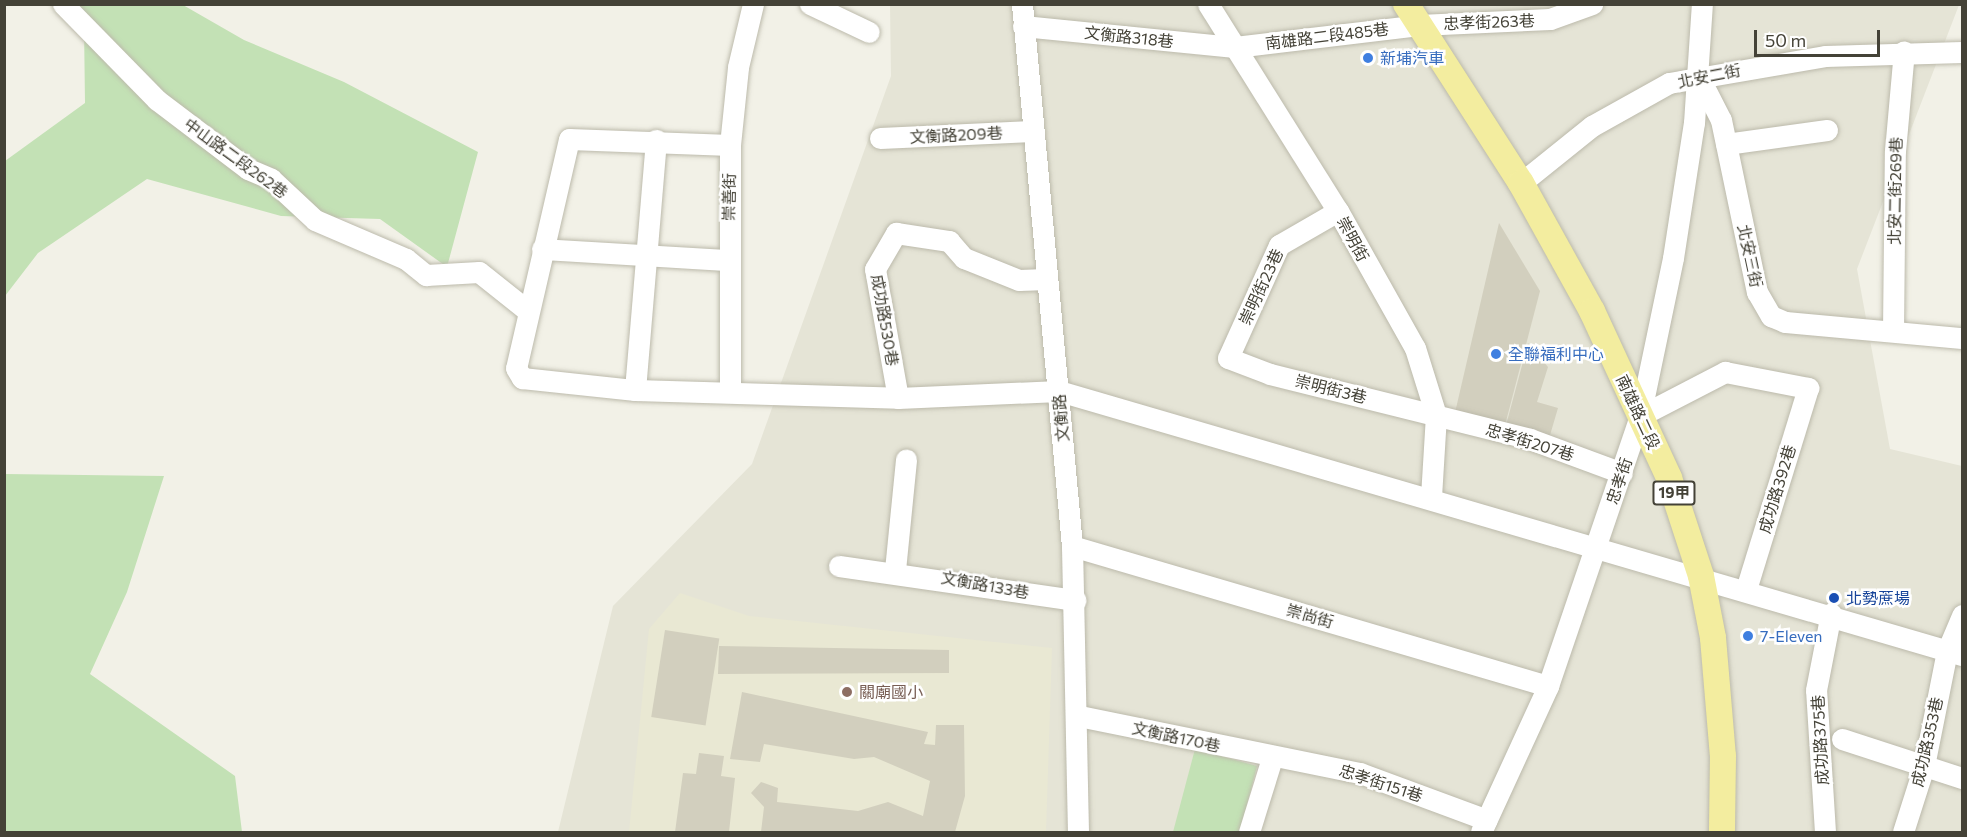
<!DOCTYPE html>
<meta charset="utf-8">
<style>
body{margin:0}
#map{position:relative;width:1967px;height:837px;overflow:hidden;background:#f2f1e7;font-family:Commissioner,"Noto Sans TC",sans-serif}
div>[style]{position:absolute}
.residential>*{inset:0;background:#e5e4d6}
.education>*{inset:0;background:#e9e8d3}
.green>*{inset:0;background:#c3e1b5}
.building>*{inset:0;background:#d2cfbe;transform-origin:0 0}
.roads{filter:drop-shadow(0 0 2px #bcbaab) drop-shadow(0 0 2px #bcbaab)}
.minor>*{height:21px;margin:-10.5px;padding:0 10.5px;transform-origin:10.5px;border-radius:10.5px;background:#fff}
.major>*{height:26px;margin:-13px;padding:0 13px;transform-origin:13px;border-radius:13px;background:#f3ed9f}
.dots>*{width:16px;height:16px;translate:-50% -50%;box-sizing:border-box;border:3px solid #fff;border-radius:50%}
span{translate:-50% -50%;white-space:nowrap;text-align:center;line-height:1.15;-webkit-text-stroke:5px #fff;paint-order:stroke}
.shield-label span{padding:2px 4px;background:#fff;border:2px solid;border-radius:4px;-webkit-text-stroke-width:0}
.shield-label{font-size:15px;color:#444237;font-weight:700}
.street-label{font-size:16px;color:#444237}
.shop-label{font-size:16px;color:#366cbe}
.left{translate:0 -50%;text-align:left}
.transit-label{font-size:16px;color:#164399}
.education-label{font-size:16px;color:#785e54}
.frame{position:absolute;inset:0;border:6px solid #444237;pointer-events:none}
.scale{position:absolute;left:1754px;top:30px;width:126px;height:27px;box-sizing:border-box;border:3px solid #444237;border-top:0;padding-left:8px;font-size:18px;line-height:21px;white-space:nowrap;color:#444237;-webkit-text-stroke:4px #fff;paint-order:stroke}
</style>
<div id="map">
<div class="residential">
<i style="clip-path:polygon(890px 5px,1959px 5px,1857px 269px,1890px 449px,1962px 466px,1962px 832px,558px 832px,613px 606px,752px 464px,891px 76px)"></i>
</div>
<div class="education">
<i style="clip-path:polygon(680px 593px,749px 616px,1052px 648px,1046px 832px,629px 832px,649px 629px)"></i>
</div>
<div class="green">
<i style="clip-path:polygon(71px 5px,183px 5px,244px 40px,344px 82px,478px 152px,447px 267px,380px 219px,281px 216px,147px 179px,38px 253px,5px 296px,5px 161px,85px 103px,84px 27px)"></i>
<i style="clip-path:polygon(5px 474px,164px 476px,127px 592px,90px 674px,235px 776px,242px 832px,5px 832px)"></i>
<i style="clip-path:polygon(1195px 749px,1257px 766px,1240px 832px,1173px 832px)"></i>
</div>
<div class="building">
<i style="clip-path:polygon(1499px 223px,1540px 291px,1504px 429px,1454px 417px)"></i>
<i style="clip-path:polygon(1528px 343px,1548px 367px,1537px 402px,1558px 408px,1548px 442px,1505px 429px)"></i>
<i style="left:665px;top:630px;width:55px;height:88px;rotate:9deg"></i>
<i style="clip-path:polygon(719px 646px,949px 650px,949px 673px,718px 674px)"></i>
<i style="clip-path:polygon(742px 692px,928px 732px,924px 744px,935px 745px,936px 725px,964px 725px,965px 796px,955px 832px,761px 832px,764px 807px,751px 793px,761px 782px,778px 788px,777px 802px,858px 811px,888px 802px,923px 816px,930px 781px,874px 757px,854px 759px,764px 744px,760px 762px,730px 759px)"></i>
<i style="clip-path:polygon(699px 753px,724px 756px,721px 776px,735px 778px,729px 832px,675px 832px,683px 773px,696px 774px)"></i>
</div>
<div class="roads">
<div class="minor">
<i style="left:63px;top:4px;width:134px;rotate:45.6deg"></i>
<i style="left:157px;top:100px;width:114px;rotate:37.2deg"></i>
<i style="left:248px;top:169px;width:25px;rotate:23deg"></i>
<i style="left:271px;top:179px;width:60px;rotate:43deg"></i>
<i style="left:315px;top:220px;width:99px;rotate:23.2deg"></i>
<i style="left:406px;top:259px;width:26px;rotate:39deg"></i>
<i style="left:426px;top:275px;width:53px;rotate:-3.2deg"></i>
<i style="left:479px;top:272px;width:63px;rotate:38.5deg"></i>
<i style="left:810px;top:4px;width:65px;rotate:25.4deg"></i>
<i style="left:1022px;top:4px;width:544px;rotate:84.73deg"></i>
<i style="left:1072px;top:546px;width:286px;rotate:88.8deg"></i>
<i style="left:1208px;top:4px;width:244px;rotate:57.9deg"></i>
<i style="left:1338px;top:211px;width:157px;rotate:60.7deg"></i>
<i style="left:1415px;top:348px;width:70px;rotate:72.6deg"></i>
<i style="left:1436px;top:415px;width:81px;rotate:93.5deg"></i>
<i style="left:1023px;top:26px;width:213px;rotate:5.7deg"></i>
<i style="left:1235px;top:47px;width:185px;rotate:-6.8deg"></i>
<i style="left:1419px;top:25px;width:131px;rotate:-2.6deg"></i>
<i style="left:1550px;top:19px;width:45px;rotate:-19.7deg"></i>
<i style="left:1699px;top:77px;width:48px;rotate:62.9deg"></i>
<i style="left:1721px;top:120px;width:176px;rotate:78.2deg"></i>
<i style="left:1757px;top:292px;width:28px;rotate:60deg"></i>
<i style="left:1771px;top:316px;width:15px;rotate:23deg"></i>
<i style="left:1785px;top:322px;width:178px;rotate:5.2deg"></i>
<i style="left:880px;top:138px;width:152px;rotate:-2.6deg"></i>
<i style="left:1726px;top:144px;width:102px;rotate:-7.9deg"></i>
<i style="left:730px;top:145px;width:161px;rotate:-177.9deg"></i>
<i style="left:569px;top:139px;width:235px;rotate:103deg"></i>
<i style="left:516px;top:368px;width:12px;rotate:59deg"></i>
<i style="left:522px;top:378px;width:114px;rotate:6.1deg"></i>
<i style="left:635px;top:390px;width:263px;rotate:1.7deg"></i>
<i style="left:898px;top:398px;width:161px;rotate:-2.5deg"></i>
<i style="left:1059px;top:391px;width:941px;rotate:16.3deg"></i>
<i style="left:1521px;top:183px;width:91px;rotate:-38.8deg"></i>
<i style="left:1592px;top:126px;width:88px;rotate:-29.2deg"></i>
<i style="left:1669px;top:83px;width:158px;rotate:-9.8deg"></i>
<i style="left:1825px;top:56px;width:137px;rotate:-1.7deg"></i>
<i style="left:1338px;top:211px;width:68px;rotate:150deg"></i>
<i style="left:1279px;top:245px;width:124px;rotate:114.3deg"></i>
<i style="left:1228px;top:358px;width:45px;rotate:20.9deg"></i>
<i style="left:1270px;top:374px;width:268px;rotate:14deg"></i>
<i style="left:1530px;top:439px;width:98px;rotate:20.3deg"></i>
<i style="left:542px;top:249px;width:186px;rotate:3.4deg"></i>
<i style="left:1893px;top:331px;width:180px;rotate:-89.4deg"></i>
<i style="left:1895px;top:151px;width:100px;rotate:-84.9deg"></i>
<i style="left:635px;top:390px;width:251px;rotate:-85.2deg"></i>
<i style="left:730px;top:392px;width:247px;rotate:-90deg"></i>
<i style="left:730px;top:145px;width:78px;rotate:-84.1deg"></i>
<i style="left:738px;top:67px;width:65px;rotate:-76.6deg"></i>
<i style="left:898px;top:398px;width:131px;rotate:-100.1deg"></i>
<i style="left:875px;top:269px;width:42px;rotate:-59.7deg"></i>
<i style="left:896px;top:233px;width:54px;rotate:8.6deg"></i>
<i style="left:949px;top:241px;width:23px;rotate:49deg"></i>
<i style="left:964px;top:258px;width:59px;rotate:21.8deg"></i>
<i style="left:1019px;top:280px;width:28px;rotate:-2deg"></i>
<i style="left:1640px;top:416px;width:96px;rotate:-27.4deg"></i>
<i style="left:1725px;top:372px;width:85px;rotate:10.9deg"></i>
<i style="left:1808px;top:388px;width:211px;rotate:107.1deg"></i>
<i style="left:1072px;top:546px;width:496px;rotate:16.4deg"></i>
<i style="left:839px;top:566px;width:239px;rotate:8.2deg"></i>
<i style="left:895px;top:570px;width:111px;rotate:-84.3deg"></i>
<i style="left:1079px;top:716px;width:287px;rotate:11.5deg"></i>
<i style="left:1360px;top:773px;width:135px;rotate:20.3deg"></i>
<i style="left:1842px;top:739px;width:126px;rotate:18deg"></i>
<i style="left:1249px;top:832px;width:77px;rotate:-72.7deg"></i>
<i style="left:1481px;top:832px;width:161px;rotate:-65.3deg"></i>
<i style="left:1548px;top:686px;width:285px;rotate:-71.2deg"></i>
<i style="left:1640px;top:416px;width:161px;rotate:-78.2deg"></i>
<i style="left:1673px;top:258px;width:137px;rotate:-81.2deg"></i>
<i style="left:1694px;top:123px;width:119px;rotate:-86.2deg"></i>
<i style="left:1825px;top:832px;width:142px;rotate:-93.6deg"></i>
<i style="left:1816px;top:690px;width:78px;rotate:-79deg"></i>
<i style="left:1903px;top:832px;width:69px;rotate:-72.3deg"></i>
<i style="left:1924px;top:766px;width:117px;rotate:-78.7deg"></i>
<i style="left:1947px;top:651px;width:39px;rotate:-67deg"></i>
</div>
<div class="major">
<i style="left:1406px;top:4px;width:213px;rotate:57.3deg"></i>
<i style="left:1521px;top:183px;width:146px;rotate:61deg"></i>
<i style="left:1592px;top:311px;width:184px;rotate:65.2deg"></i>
<i style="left:1669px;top:478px;width:103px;rotate:71.9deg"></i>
<i style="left:1701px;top:576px;width:63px;rotate:79deg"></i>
<i style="left:1713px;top:638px;width:118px;rotate:85.2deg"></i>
<i style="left:1723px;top:756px;width:76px;rotate:90.8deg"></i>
</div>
</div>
<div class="dots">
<i style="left:1368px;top:58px;background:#3f7fe0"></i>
<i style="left:1496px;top:354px;background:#3f7fe0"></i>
<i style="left:1834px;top:598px;background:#1a4fb4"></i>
<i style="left:1748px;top:636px;background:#3f7fe0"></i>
<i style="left:847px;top:692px;background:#8d6e63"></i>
</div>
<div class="shield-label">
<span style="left:1674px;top:493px">19甲</span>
</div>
<div class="street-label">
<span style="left:1489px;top:22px;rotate:-2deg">忠孝街263巷</span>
<span style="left:1327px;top:36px;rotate:-7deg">南雄路二段485巷</span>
<span style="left:1129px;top:37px;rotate:6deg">文衡路318巷</span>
<span style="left:1709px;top:76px;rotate:-11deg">北安二街</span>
<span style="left:956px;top:135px;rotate:-3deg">文衡路209巷</span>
<span style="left:236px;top:158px;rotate:36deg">中山路二段262巷</span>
<span style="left:1895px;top:191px;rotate:-89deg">北安二街269巷</span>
<span style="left:729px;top:197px;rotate:-89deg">崇善街</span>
<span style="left:1353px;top:239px;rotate:62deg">崇明街</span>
<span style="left:1750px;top:256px;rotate:78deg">北安三街</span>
<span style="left:1261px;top:287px;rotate:-65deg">崇明街23巷</span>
<span style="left:885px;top:320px;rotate:80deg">成功路530巷</span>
<span style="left:1331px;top:389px;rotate:14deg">崇明街3巷</span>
<span style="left:1638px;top:412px;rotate:65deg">南雄路二段</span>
<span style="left:1061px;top:418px;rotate:-95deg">文衡路</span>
<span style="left:1530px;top:442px;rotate:17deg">忠孝街207巷</span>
<span style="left:1619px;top:481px;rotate:-71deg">忠孝街</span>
<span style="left:1777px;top:489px;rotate:-73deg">成功路392巷</span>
<span style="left:985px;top:585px;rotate:10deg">文衡路133巷</span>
<span style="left:1310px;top:616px;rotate:16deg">崇尚街</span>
<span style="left:1176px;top:737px;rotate:12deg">文衡路170巷</span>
<span style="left:1820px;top:740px;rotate:-93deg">成功路375巷</span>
<span style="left:1927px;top:742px;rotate:-77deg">成功路353巷</span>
<span style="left:1381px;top:783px;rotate:18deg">忠孝街151巷</span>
</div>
<div class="shop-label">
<span class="left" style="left:1380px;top:58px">新埔汽車</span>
<span class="left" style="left:1508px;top:354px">全聯福利中心</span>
<span class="left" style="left:1760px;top:636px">7-Eleven</span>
</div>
<div class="transit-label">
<span class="left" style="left:1846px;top:598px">北勢蔗場</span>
</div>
<div class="education-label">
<span class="left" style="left:859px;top:692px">關廟國小</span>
</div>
<div class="frame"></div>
<div class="scale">50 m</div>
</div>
